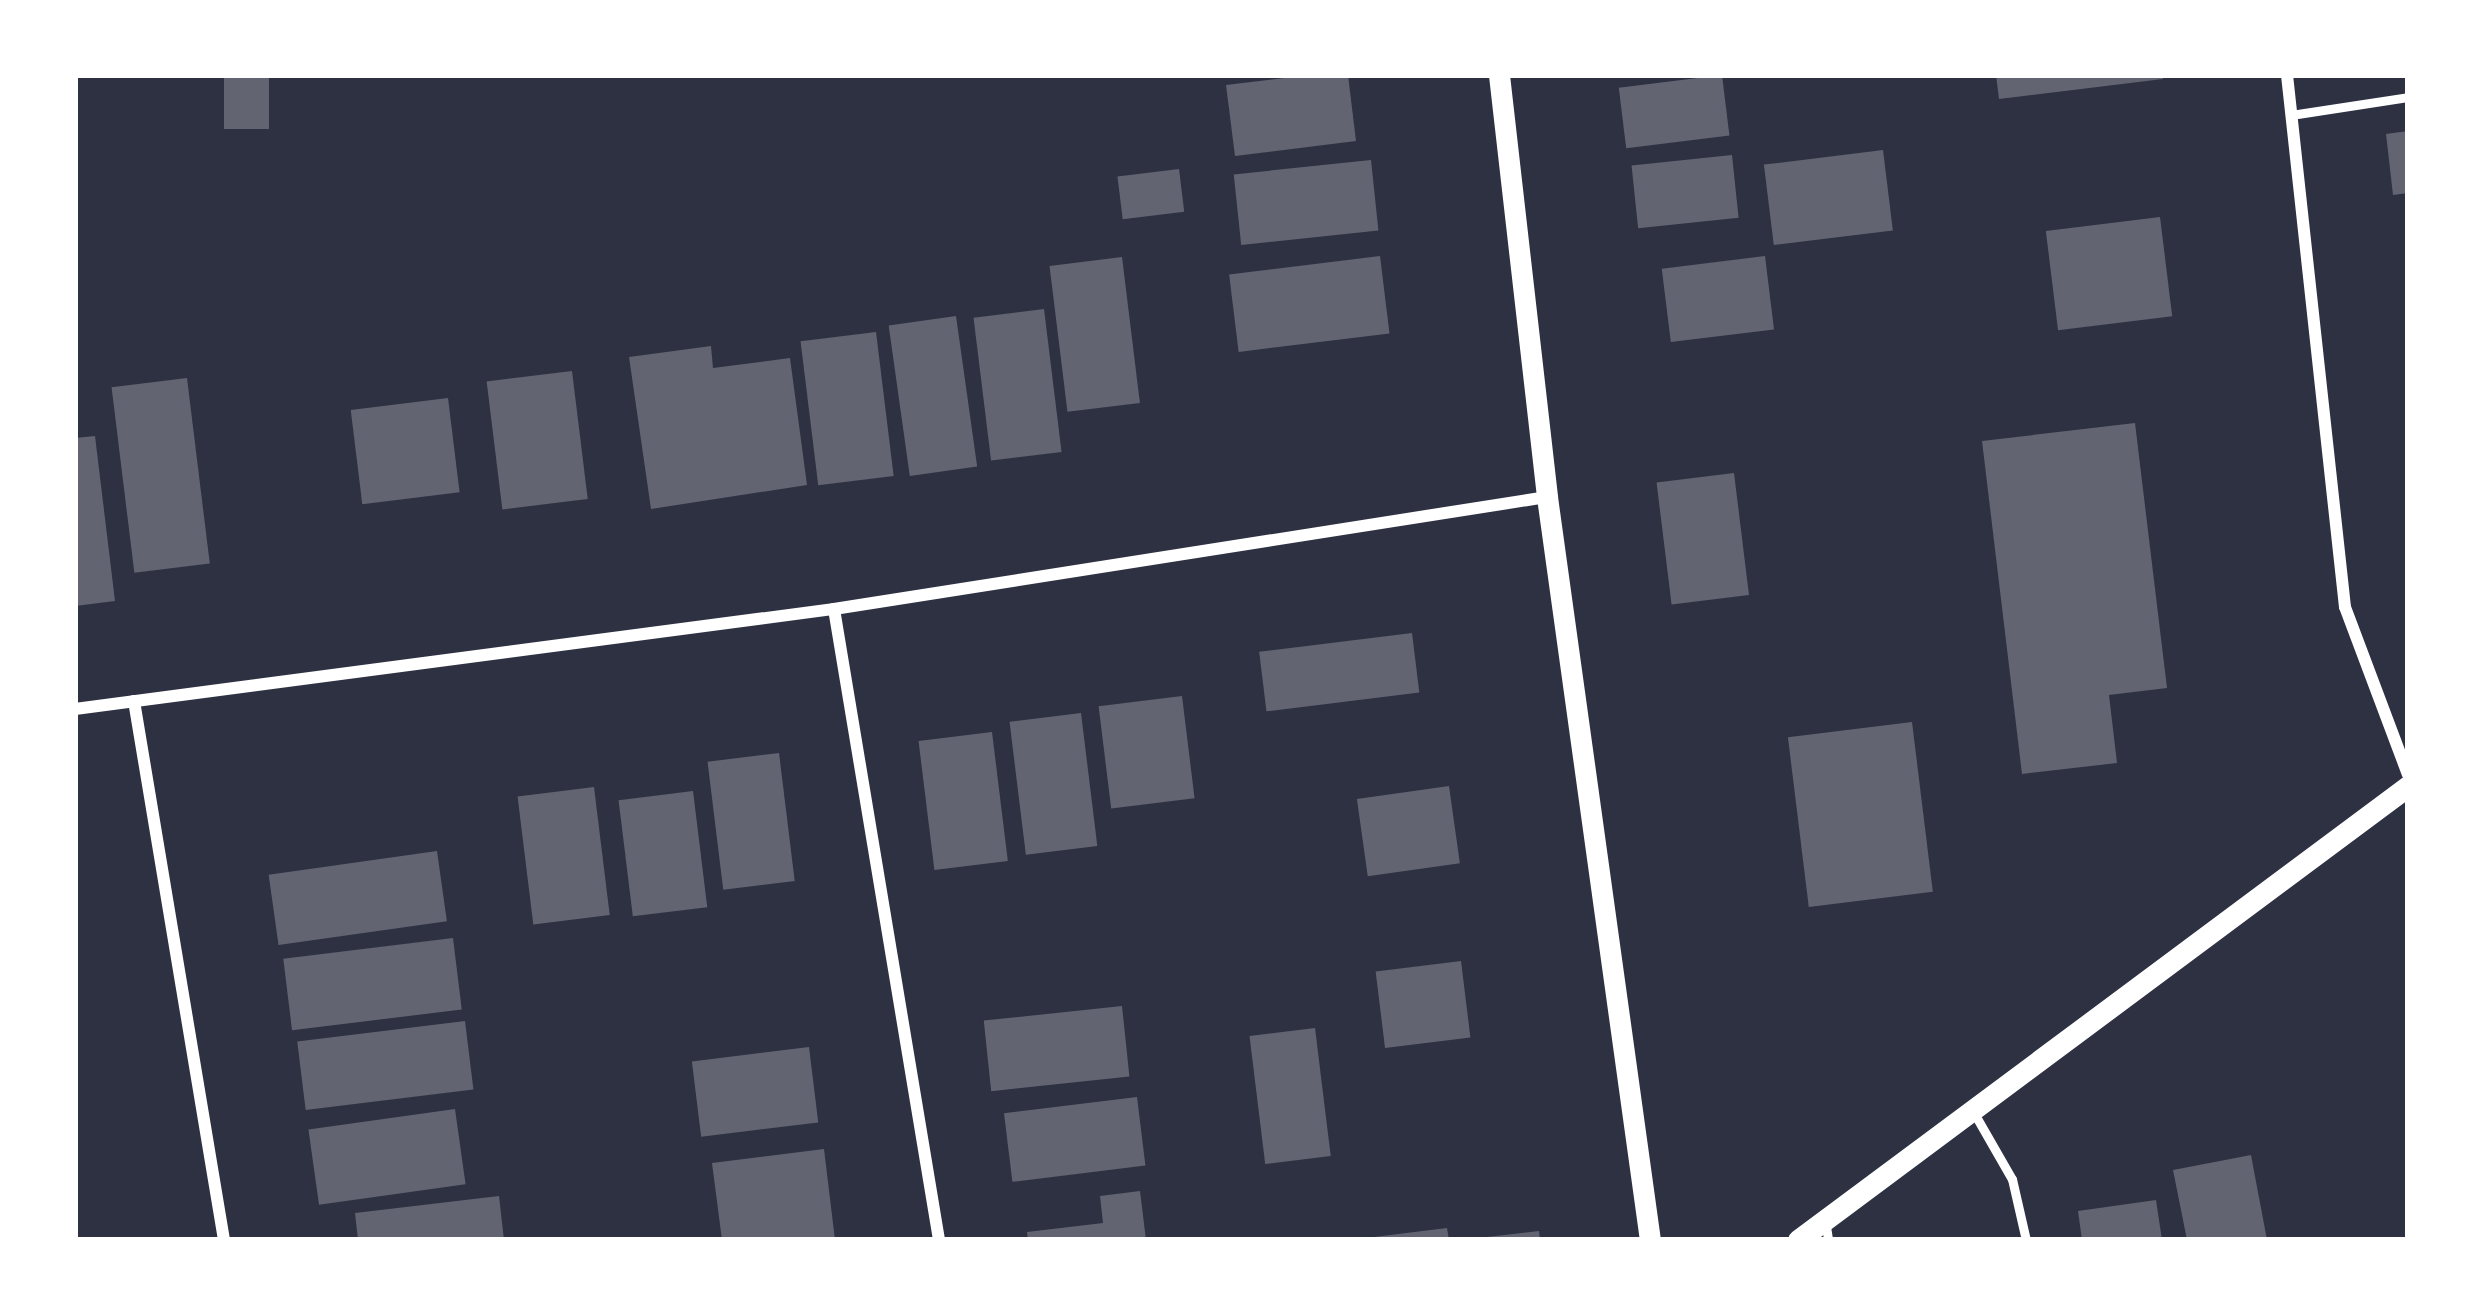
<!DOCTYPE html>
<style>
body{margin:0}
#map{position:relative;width:2483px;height:1315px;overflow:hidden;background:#2d3142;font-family:Commissioner,sans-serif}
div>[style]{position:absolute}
.building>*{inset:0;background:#626471;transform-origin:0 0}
.service>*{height:9px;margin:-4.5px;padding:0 4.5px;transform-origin:4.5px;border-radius:4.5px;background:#fff}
.minor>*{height:12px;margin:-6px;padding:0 6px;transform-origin:6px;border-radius:6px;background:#fff}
.tertiary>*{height:21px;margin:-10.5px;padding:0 10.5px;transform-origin:10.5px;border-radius:10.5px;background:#fff}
span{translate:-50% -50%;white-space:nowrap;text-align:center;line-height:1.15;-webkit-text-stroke:12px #fff;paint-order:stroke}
.frame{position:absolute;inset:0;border:78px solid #fff;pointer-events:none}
</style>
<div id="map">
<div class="building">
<i style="left:224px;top:75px;width:45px;height:54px"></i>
<i style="clip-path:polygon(1309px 75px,1348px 75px,1356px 141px,1235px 156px,1226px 85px)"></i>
<i style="left:1722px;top:75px;width:61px;height:104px;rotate:83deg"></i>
<i style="clip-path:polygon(1996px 75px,2163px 75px,2163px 79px,1999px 99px)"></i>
<i style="clip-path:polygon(2408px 131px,2408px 193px,2393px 195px,2386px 134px)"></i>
<i style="left:1883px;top:150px;width:81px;height:120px;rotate:83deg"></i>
<i style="left:1732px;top:155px;width:63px;height:101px;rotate:84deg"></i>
<i style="left:1371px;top:160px;width:71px;height:138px;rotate:84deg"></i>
<i style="left:1179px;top:169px;width:43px;height:62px;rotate:83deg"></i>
<i style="left:2160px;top:217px;width:100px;height:115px;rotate:83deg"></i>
<i style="left:1380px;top:256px;width:78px;height:152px;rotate:83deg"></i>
<i style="left:1765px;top:256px;width:74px;height:104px;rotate:83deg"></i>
<i style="left:1122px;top:257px;width:147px;height:73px;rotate:83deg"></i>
<i style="left:1044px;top:309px;width:144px;height:71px;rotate:83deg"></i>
<i style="left:956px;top:316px;width:152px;height:68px;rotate:82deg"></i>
<i style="left:876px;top:332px;width:145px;height:76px;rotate:83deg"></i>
<i style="clip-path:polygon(711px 346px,713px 368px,790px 358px,807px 485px,651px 509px,629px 357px)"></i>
<i style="left:572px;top:371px;width:129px;height:86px;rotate:83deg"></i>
<i style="left:187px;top:378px;width:187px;height:76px;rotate:83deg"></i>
<i style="left:448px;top:398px;width:95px;height:98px;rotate:83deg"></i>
<i style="clip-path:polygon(2135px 423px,2167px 688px,2109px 695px,2117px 763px,2022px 774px,1982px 441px)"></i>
<i style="clip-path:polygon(95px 436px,115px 601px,75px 606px,75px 438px)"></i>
<i style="left:1734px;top:473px;width:123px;height:78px;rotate:83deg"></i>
<i style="left:1412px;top:633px;width:60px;height:154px;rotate:83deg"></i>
<i style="left:1182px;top:696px;width:103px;height:84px;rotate:83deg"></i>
<i style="left:1081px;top:713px;width:134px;height:72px;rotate:83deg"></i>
<i style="left:1912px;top:722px;width:171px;height:125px;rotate:83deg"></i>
<i style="left:992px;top:732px;width:130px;height:74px;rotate:83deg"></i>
<i style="left:779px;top:753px;width:129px;height:72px;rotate:83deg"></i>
<i style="left:1449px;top:786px;width:78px;height:93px;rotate:82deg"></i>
<i style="left:594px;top:787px;width:129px;height:77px;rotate:83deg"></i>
<i style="left:693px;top:791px;width:117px;height:75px;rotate:83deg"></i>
<i style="left:437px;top:851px;width:71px;height:170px;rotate:82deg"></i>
<i style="left:453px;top:938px;width:72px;height:171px;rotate:83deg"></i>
<i style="left:1461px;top:961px;width:77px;height:86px;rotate:83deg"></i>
<i style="left:1122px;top:1006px;width:71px;height:139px;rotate:84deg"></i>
<i style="left:465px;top:1021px;width:69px;height:169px;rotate:83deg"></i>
<i style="left:1315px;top:1028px;width:129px;height:66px;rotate:83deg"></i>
<i style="left:809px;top:1047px;width:76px;height:118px;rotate:83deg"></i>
<i style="left:1137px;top:1097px;width:69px;height:134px;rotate:83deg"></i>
<i style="left:455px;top:1109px;width:76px;height:148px;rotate:82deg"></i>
<i style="clip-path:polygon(824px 1149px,835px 1240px,722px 1240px,712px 1163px)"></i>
<i style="clip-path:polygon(2251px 1155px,2267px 1240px,2187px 1240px,2173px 1170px)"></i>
<i style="clip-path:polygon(1140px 1191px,1146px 1240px,1028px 1240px,1027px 1232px,1103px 1223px,1100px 1196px)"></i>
<i style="clip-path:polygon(499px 1196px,504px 1240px,358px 1240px,355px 1213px)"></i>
<i style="clip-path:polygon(2156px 1200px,2162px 1240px,2082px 1240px,2078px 1211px)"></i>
<i style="clip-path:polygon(1447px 1228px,1449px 1240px,1374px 1240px,1374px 1237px)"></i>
<i style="clip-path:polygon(1539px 1231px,1540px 1240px,1487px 1240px,1487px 1237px)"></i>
</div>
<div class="service">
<i style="left:2291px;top:115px;width:118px;rotate:-8.7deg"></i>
<i style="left:1974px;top:1113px;width:76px;rotate:60.1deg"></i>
<i style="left:2012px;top:1179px;width:63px;rotate:77.1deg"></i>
<i style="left:1825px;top:1220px;width:20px;rotate:81deg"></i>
</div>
<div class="minor">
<i style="left:2287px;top:75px;width:535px;rotate:83.78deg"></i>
<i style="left:2345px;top:607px;width:179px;rotate:69.4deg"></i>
<i style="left:834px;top:609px;width:640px;rotate:80.55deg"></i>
<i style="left:134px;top:701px;width:546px;rotate:80.52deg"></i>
<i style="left:75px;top:709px;width:766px;rotate:-7.51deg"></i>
<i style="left:834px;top:609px;width:722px;rotate:-8.93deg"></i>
</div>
<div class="tertiary">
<i style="left:1499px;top:75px;width:425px;rotate:83.5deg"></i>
<i style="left:1547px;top:497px;width:750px;rotate:82.11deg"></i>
<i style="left:1798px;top:1240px;width:760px;rotate:-36.66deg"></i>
</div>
<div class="frame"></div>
</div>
